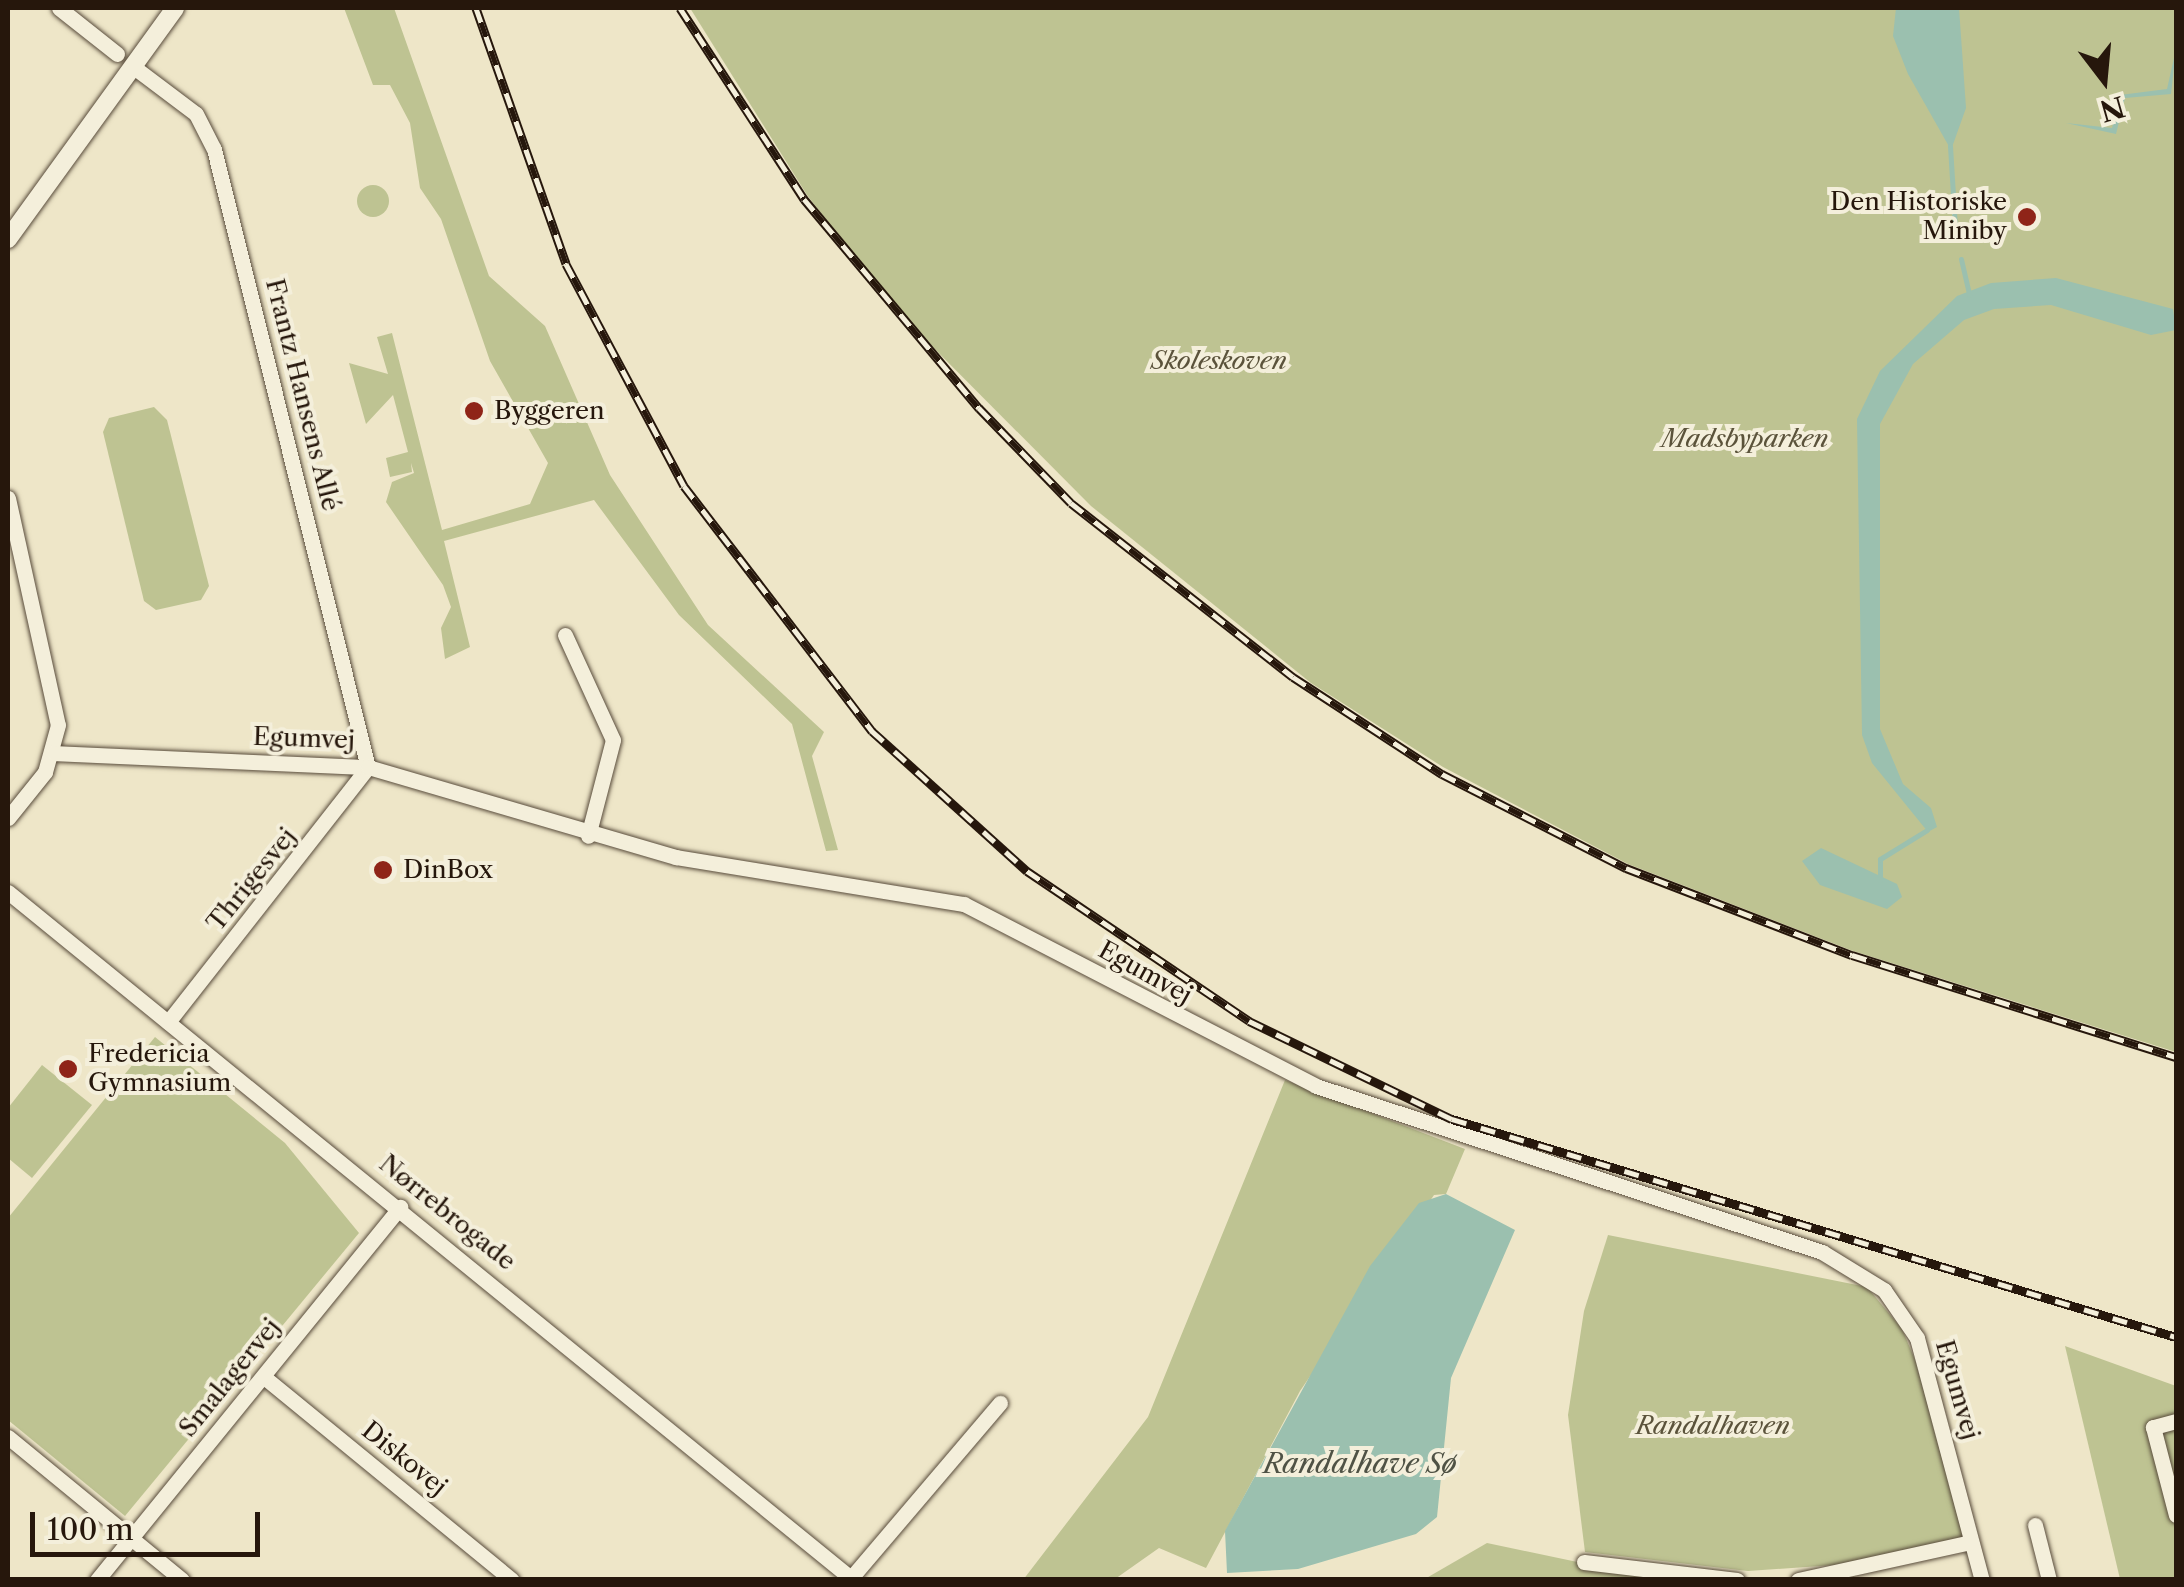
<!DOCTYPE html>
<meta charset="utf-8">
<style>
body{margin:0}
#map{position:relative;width:2184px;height:1587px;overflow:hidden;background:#eee6c8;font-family:"Libre Caslon Text",serif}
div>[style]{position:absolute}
.green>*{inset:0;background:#bec392}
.round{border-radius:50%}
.water>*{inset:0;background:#9bc0af}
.stream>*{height:5px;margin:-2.5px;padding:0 2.5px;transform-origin:2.5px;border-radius:2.5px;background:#9bc0af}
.roads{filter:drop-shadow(0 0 2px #584b3b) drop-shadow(0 0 2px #584b3b)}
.minor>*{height:15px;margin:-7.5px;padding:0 7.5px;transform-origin:7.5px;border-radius:7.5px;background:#f4efdb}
.tertiary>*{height:18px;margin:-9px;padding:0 9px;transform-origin:9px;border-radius:9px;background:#f4efdb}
.rail>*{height:9px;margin-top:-4.5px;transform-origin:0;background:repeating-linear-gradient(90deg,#f4efdb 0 15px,#26170c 0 30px);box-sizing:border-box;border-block:2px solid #26170c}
.dots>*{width:28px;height:28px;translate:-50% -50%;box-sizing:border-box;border:5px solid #f4efdb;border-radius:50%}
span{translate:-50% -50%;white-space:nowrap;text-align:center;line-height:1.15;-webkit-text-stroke:8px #f4efdb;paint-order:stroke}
.poi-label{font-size:25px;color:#26170c}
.right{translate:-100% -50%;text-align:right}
.left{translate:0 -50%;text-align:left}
.park-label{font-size:25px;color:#5b533b;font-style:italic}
.street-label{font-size:25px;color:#26170c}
.water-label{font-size:28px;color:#4f5245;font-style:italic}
.frame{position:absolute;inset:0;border:10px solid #26170c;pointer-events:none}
.north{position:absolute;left:2054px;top:30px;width:100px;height:100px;-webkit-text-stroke:8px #f4efdb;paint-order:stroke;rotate:164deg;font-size:28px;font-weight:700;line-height:40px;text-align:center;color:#26170c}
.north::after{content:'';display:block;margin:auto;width:35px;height:45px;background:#26170c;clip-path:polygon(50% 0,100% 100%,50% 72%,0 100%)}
.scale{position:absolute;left:30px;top:1512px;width:230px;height:45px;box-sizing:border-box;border:5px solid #26170c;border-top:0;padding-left:12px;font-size:30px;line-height:35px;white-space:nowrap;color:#26170c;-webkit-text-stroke:8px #f4efdb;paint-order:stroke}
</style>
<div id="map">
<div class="green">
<i style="clip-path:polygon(344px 8px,394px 8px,489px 276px,545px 326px,610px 475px,708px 625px,824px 732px,812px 756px,838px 850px,826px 851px,792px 724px,679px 615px,594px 500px,444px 541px,470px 647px,445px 659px,441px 628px,451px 607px,443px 585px,386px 502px,392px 482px,414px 473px,411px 463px,412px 472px,390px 477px,386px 458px,408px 452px,393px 395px,366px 424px,349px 363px,388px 374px,377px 337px,392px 333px,442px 530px,530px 504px,548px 463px,490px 361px,441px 219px,420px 188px,410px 123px,390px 85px,373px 85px)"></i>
<i style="clip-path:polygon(690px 8px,2176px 8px,2176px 1052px,1853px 951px,1628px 864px,1443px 767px,1311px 683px,1091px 506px,892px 306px,807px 195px)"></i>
<i class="round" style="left:357px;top:185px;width:32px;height:32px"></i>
<i style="clip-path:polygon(154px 407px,167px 420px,209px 586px,201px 600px,156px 610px,144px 601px,103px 432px,109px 418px)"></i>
<i style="clip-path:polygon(155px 1037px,285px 1143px,359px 1233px,125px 1516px,8px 1420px,8px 1218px)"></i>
<i style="clip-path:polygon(42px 1065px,92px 1105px,32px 1178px,8px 1158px,8px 1108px)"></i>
<i style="clip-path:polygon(1285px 1080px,1465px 1149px,1446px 1194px,1434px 1195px,1300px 1391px,1206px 1568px,1159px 1548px,1115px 1579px,1023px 1580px,1148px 1417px)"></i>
<i style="clip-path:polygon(1608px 1235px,1867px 1287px,1902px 1329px,1918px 1367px,1963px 1537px,1890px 1561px,1748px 1571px,1585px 1552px,1568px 1415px,1584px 1311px)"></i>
<i style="clip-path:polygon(2065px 1346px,2176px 1386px,2176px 1579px,2120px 1579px)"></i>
<i style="clip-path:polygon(1487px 1543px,1658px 1579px,1423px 1580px)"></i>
</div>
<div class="water">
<i style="clip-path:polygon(1896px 8px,1959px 8px,1966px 108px,1951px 150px,1908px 74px,1893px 36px)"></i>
<i style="clip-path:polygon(2176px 49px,2171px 94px,2125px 98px,2116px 134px,2066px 123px,2112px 128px,2120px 95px,2167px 89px)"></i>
<i style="clip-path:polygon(2056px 278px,2173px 309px,2176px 330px,2151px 335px,2051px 305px,1994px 309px,1964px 320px,1913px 364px,1880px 424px,1880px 729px,1903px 784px,1931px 808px,1937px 827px,1928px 832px,1872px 763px,1862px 735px,1857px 419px,1880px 371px,1957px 296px,1991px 283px)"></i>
<i style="clip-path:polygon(1821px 848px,1897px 884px,1902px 897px,1887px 909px,1820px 885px,1802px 861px)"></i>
<i style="clip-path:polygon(1446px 1194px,1515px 1230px,1451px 1378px,1437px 1517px,1416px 1534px,1298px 1569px,1227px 1573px,1225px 1531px,1370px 1266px,1419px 1203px)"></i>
</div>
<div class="stream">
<i style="left:1950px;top:146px;width:81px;rotate:86.5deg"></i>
<i style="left:1961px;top:259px;width:37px;rotate:77deg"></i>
<i style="left:1880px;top:880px;width:21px;rotate:-90deg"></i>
<i style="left:1880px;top:859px;width:55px;rotate:-31.7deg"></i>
</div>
<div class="roads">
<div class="minor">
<i style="left:59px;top:8px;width:74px;rotate:38.4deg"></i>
<i style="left:135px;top:68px;width:76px;rotate:37deg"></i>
<i style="left:196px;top:114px;width:39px;rotate:63deg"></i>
<i style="left:214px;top:149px;width:637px;rotate:76.01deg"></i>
<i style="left:368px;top:767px;width:324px;rotate:128.1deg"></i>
<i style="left:8px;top:498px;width:232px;rotate:77.6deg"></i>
<i style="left:58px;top:725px;width:49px;rotate:105.5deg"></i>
<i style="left:45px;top:772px;width:59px;rotate:128.8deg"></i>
<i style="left:565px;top:635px;width:115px;rotate:65.4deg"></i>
<i style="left:613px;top:740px;width:99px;rotate:104.6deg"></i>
<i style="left:54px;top:753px;width:314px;rotate:2.6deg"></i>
<i style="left:368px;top:767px;width:321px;rotate:16.3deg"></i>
<i style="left:676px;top:857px;width:292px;rotate:9.3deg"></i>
<i style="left:964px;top:904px;width:396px;rotate:27.3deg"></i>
<i style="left:1316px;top:1086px;width:533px;rotate:18.16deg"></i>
<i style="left:1822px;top:1252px;width:73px;rotate:31.5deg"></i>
<i style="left:1884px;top:1290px;width:58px;rotate:55.5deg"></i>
<i style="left:1917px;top:1338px;width:251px;rotate:75deg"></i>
<i style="left:8px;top:892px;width:1090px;rotate:39.15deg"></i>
<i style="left:264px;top:1377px;width:320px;rotate:39.3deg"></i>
<i style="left:2176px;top:1421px;width:24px;rotate:165deg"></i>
<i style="left:2153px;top:1427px;width:91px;rotate:75.4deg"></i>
<i style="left:8px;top:1437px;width:225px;rotate:39.4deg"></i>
<i style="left:2035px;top:1525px;width:57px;rotate:75.7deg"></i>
<i style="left:1584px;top:1562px;width:154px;rotate:6.7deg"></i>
<i style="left:851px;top:1578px;width:230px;rotate:-49.6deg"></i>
<i style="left:97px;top:1580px;width:481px;rotate:-50.9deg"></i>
<i style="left:1798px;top:1580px;width:177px;rotate:-12.4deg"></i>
</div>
<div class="tertiary">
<i style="left:8px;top:239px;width:285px;rotate:-54.1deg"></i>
</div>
</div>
<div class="rail">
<i style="left:476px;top:8px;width:271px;rotate:70.6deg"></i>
<i style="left:566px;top:264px;width:251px;rotate:62deg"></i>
<i style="left:684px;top:486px;width:309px;rotate:52.5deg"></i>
<i style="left:872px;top:731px;width:209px;rotate:42.1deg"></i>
<i style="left:1027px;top:871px;width:268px;rotate:34deg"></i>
<i style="left:1249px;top:1021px;width:225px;rotate:25.8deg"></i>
<i style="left:1452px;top:1119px;width:756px;rotate:16.76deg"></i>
<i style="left:680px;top:8px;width:228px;rotate:57deg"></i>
<i style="left:804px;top:199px;width:273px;rotate:50.1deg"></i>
<i style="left:979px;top:408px;width:132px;rotate:45.9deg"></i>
<i style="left:1071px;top:503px;width:282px;rotate:38.1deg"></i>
<i style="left:1293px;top:677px;width:178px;rotate:33.1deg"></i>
<i style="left:1442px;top:774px;width:207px;rotate:27.1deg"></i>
<i style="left:1626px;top:868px;width:242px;rotate:21.1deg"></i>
<i style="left:1852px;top:955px;width:340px;rotate:17.5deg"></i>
</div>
<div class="dots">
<i style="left:2027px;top:217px;background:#8f2418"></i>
<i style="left:474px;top:411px;background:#8f2418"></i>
<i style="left:383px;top:870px;background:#8f2418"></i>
<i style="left:68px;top:1069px;background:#8f2418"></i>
</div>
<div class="poi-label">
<span class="right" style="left:2007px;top:217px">Den Historiske<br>Miniby</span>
<span class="left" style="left:494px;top:411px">Byggeren</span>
<span class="left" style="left:403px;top:870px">DinBox</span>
<span class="left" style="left:88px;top:1069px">Fredericia<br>Gymnasium</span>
</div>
<div class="park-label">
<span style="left:1219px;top:361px">Skoleskoven</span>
<span style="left:1745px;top:439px">Madsbyparken</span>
<span style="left:1713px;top:1426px">Randalhaven</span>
</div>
<div class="street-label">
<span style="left:302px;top:395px;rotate:76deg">Frantz Hansens Allé</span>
<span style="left:304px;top:739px;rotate:2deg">Egumvej</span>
<span style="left:252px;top:880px;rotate:-51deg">Thrigesvej</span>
<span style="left:1145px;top:973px;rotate:29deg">Egumvej</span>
<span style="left:447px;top:1213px;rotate:39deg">Nørrebrogade</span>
<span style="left:230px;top:1378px;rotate:-51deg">Smalagervej</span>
<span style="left:1957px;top:1390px;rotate:74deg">Egumvej</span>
<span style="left:404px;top:1459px;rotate:39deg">Diskovej</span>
</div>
<div class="water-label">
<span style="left:1360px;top:1463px">Randalhave Sø</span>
</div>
<div class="frame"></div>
<div class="north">N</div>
<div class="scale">100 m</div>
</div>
